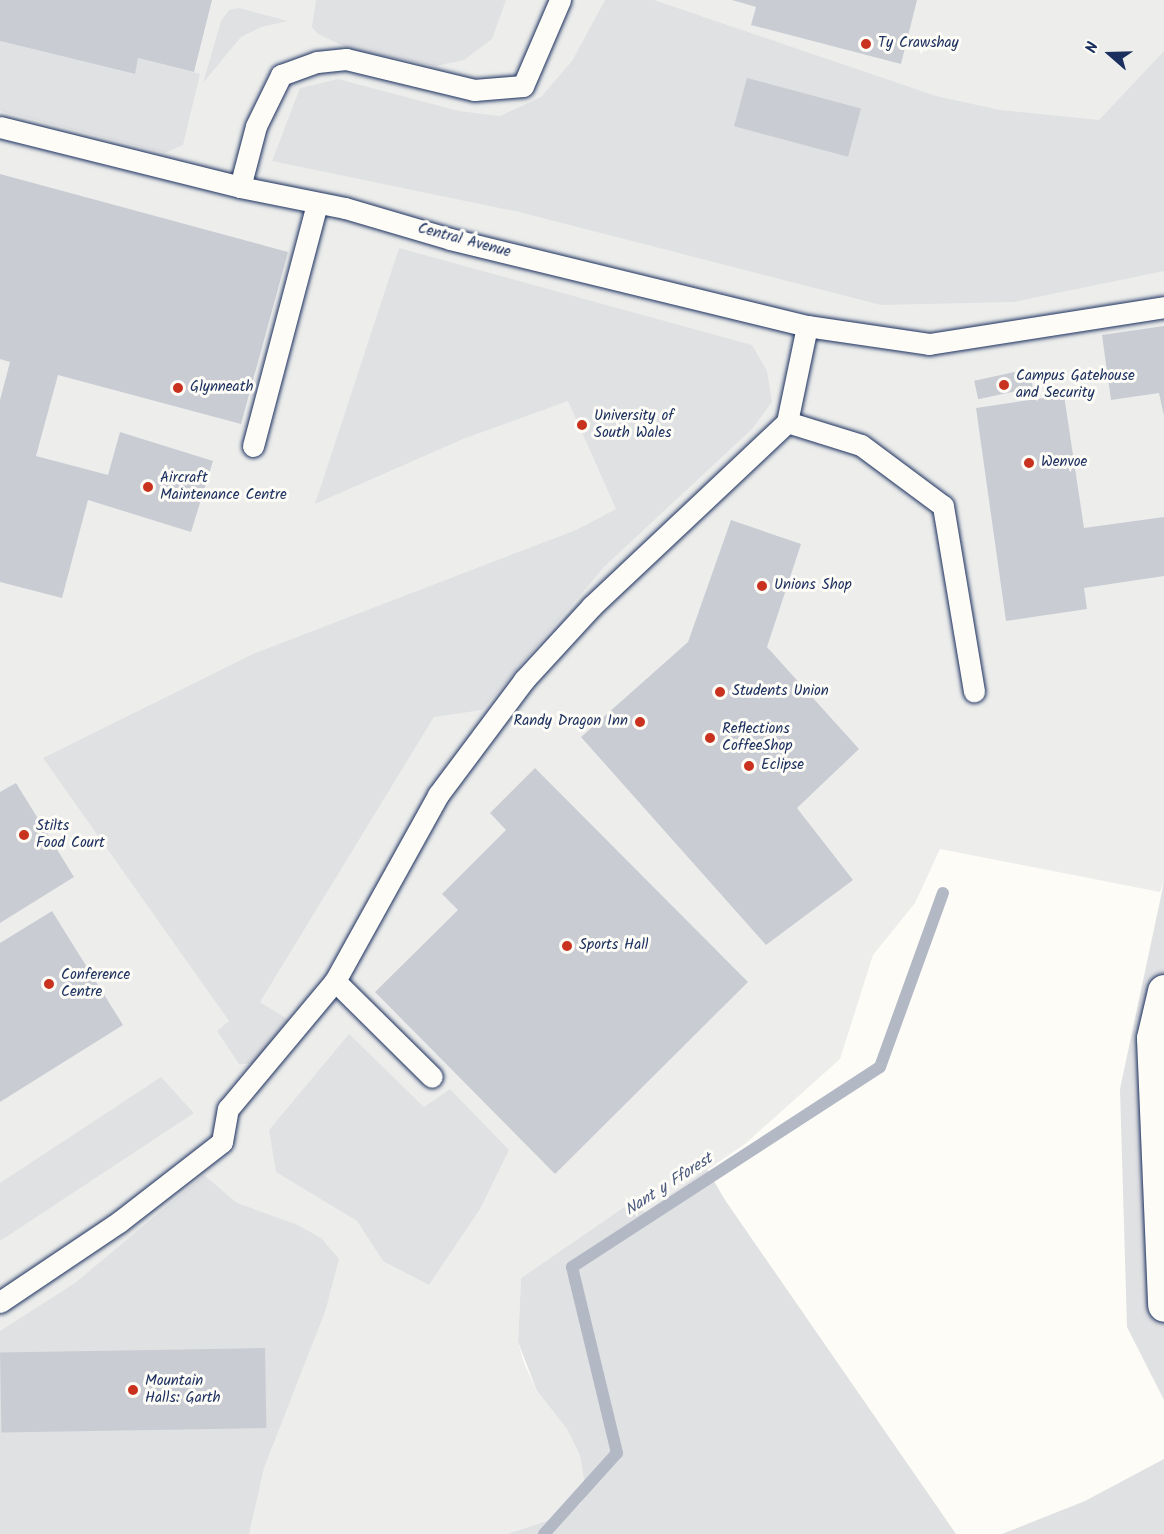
<!DOCTYPE html>
<style>
body{margin:0}
#map{position:relative;width:1164px;height:1534px;overflow:hidden;background:#fdfcf7;font-family:Kalam,sans-serif}
div>[style]{position:absolute}
.built>*{inset:0;background:#edeeec}
.green>*{inset:0;background:#e0e1e3}
.stream>*{height:12px;margin:-6px;padding:0 6px;transform-origin:6px;border-radius:6px;background:#b3b8c5}
.building>*{inset:0;background:#c9ccd3;transform-origin:0 0}
.roads{filter:drop-shadow(0 0 2px #1b2f5e) drop-shadow(0 0 2px #1b2f5e)}
.service>*{height:21px;margin:-10.5px;padding:0 10.5px;transform-origin:10.5px;border-radius:10.5px;background:#fdfcf7}
.minor>*{height:33px;margin:-16.5px;padding:0 16.5px;transform-origin:16.5px;border-radius:16.5px;background:#fdfcf7}
.dots>*{width:16px;height:16px;translate:-50% -50%;box-sizing:border-box;border:3px solid #fdfcf7;border-radius:50%}
span{translate:-50% -50%;white-space:nowrap;text-align:center;line-height:1.15;-webkit-text-stroke:6px #fdfcf7;paint-order:stroke}
.poi-label{font-size:15px;color:#1b2f5e}
.left{translate:0 -50%;text-align:left}
.right{translate:-100% -50%;text-align:right}
.street-label{font-size:15px;color:#1b2f5e}
.water-label{font-size:16px;color:#49587d;font-style:italic}
.north{position:absolute;left:1080px;top:24px;width:60px;height:60px;-webkit-text-stroke:4px #fdfcf7;paint-order:stroke;rotate:290deg;font-size:16px;font-weight:700;line-height:24px;text-align:center;color:#1b2f5e}
.north::after{content:'';display:block;margin:auto;width:21px;height:27px;background:#1b2f5e;clip-path:polygon(50% 0,100% 100%,50% 72%,0 100%)}
</style>
<div id="map">
<div class="built">
<i style="clip-path:polygon(0 0,1164px 0,1164px 882px,1160px 892px,940px 849px,915px 903px,873px 955px,840px 1059px,745px 1144px,645px 1212px,627px 1205px,521px 1278px,518px 1342px,524px 1363px,537px 1391px,567px 1429px,580px 1456px,584px 1480px,581px 1503px,570px 1513px,507px 1534px,0 1534px)"></i>
</div>
<div class="green">
<i style="clip-path:polygon(316px 0,506px 0,492px 39px,464px 60px,436px 66px,352px 50px,318px 34px,312px 27px)"></i>
<i style="clip-path:polygon(605px 0,654px 0,936px 96px,1000px 110px,1099px 120px,1164px 51px,1164px 271px,1014px 302px,881px 305px,519px 212px,272px 161px,300px 88px,338px 79px,459px 111px,500px 116px,541px 97px,572px 61px)"></i>
<i style="clip-path:polygon(239px 8px,288px 21px,261px 27px,241px 37px,203px 83px,221px 21px,229px 10px)"></i>
<i style="clip-path:polygon(0 41px,134px 74px,138px 58px,200px 74px,183px 145px,165px 153px,0 111px)"></i>
<i style="clip-path:polygon(399px 248px,752px 345px,767px 371px,772px 402px,752px 429px,605px 566px,482px 710px,434px 717px,260px 1002px,292px 1022px,255px 1064px,239px 1064px,217px 1031px,229px 1021px,43px 758px,253px 654px,576px 530px,616px 509px,568px 401px,463px 439px,315px 504px)"></i>
<i style="clip-path:polygon(1164px 882px,1164px 1400px,1127px 1327px,1120px 1089px)"></i>
<i style="clip-path:polygon(349px 1034px,424px 1107px,450px 1089px,509px 1150px,480px 1209px,429px 1285px,383px 1261px,357px 1221px,276px 1172px,269px 1130px)"></i>
<i style="clip-path:polygon(161px 1077px,194px 1113px,0 1241px,0 1183px)"></i>
<i style="clip-path:polygon(707px 1169px,725px 1200px,956px 1534px,507px 1534px,570px 1513px,581px 1503px,584px 1480px,580px 1456px,567px 1429px,537px 1391px,518px 1342px,521px 1278px,627px 1205px,645px 1212px)"></i>
<i style="clip-path:polygon(204px 1175px,237px 1203px,298px 1225px,321px 1238px,339px 1259px,326px 1309px,264px 1468px,249px 1534px,0 1534px,0 1331px,75px 1283px)"></i>
<i style="clip-path:polygon(1164px 1459px,1164px 1534px,1002px 1534px,1085px 1501px)"></i>
</div>
<div class="stream">
<i style="left:544px;top:1534px;width:109px;rotate:-48deg"></i>
<i style="left:617px;top:1453px;width:191px;rotate:-103.6deg"></i>
<i style="left:572px;top:1267px;width:367px;rotate:-33deg"></i>
<i style="left:880px;top:1067px;width:185px;rotate:-70.1deg"></i>
</div>
<div class="building">
<i style="clip-path:polygon(0 0,212px 0,194px 72px,138px 58px,135px 74px,0 41px)"></i>
<i style="clip-path:polygon(732px 0,917px 0,901px 64px,751px 25px,756px 7px)"></i>
<i style="left:747px;top:78px;width:118px;height:50px;rotate:15deg"></i>
<i style="clip-path:polygon(0 174px,288px 252px,241px 424px,58px 375px,36px 456px,108px 475px,120px 432px,213px 461px,191px 532px,88px 500px,62px 598px,0 582px,0 400px,10px 362px,0 359px)"></i>
<i style="clip-path:polygon(1164px 326px,1164px 416px,1159px 393px,1111px 400px,1102px 335px)"></i>
<i style="left:1029px;top:369px;width:19px;height:56px;rotate:78deg"></i>
<i style="clip-path:polygon(1064px 395px,1084px 528px,1164px 517px,1164px 576px,1084px 588px,1087px 609px,1006px 621px,976px 408px)"></i>
<i style="clip-path:polygon(731px 520px,801px 544px,767px 647px,859px 749px,797px 808px,853px 880px,766px 945px,581px 737px,688px 642px)"></i>
<i style="clip-path:polygon(535px 768px,748px 982px,555px 1174px,375px 992px,458px 910px,442px 894px,506px 830px,490px 813px)"></i>
<i style="clip-path:polygon(16px 783px,74px 877px,0 923px,0 792px)"></i>
<i style="clip-path:polygon(52px 911px,123px 1025px,0 1102px,0 943px)"></i>
<i style="left:265px;top:1348px;width:80px;height:265px;rotate:89deg"></i>
</div>
<div class="roads">
<div class="service">
<i style="left:0;top:127px;width:247px;rotate:14deg"></i>
<i style="left:240px;top:187px;width:107px;rotate:11.3deg"></i>
<i style="left:345px;top:208px;width:109px;rotate:16.4deg"></i>
<i style="left:450px;top:239px;width:367px;rotate:13.7deg"></i>
<i style="left:807px;top:326px;width:123px;rotate:8.4deg"></i>
<i style="left:929px;top:344px;width:238px;rotate:-8.9deg"></i>
<i style="left:240px;top:187px;width:63px;rotate:-75.3deg"></i>
<i style="left:256px;top:126px;width:57px;rotate:-63.9deg"></i>
<i style="left:281px;top:75px;width:38px;rotate:-20deg"></i>
<i style="left:317px;top:62px;width:29px;rotate:-6deg"></i>
<i style="left:346px;top:59px;width:132px;rotate:13.6deg"></i>
<i style="left:474px;top:90px;width:49px;rotate:-4.7deg"></i>
<i style="left:523px;top:86px;width:94px;rotate:-66.7deg"></i>
<i style="left:787px;top:422px;width:77px;rotate:17.3deg"></i>
<i style="left:861px;top:445px;width:102px;rotate:36.6deg"></i>
<i style="left:943px;top:506px;width:188px;rotate:80.5deg"></i>
<i style="left:253px;top:446px;width:251px;rotate:-75.2deg"></i>
<i style="left:335px;top:981px;width:136px;rotate:44.7deg"></i>
<i style="left:0;top:1302px;width:143px;rotate:-33.9deg"></i>
<i style="left:119px;top:1222px;width:130px;rotate:-37.8deg"></i>
<i style="left:222px;top:1142px;width:34px;rotate:-80deg"></i>
<i style="left:228px;top:1109px;width:167px;rotate:-50.1deg"></i>
<i style="left:335px;top:981px;width:213px;rotate:-61deg"></i>
<i style="left:438px;top:795px;width:144px;rotate:-53.2deg"></i>
<i style="left:524px;top:680px;width:100px;rotate:-47.4deg"></i>
<i style="left:592px;top:606px;width:268px;rotate:-43.3deg"></i>
<i style="left:787px;top:422px;width:98px;rotate:-78.2deg"></i>
</div>
<div class="minor">
<i style="left:1164px;top:991px;width:48px;rotate:103.2deg"></i>
<i style="left:1153px;top:1038px;width:267px;rotate:87.6deg"></i>
</div>
</div>
<div class="dots">
<i style="left:866px;top:44px;background:#c8321e"></i>
<i style="left:1004px;top:385px;background:#c8321e"></i>
<i style="left:178px;top:388px;background:#c8321e"></i>
<i style="left:582px;top:425px;background:#c8321e"></i>
<i style="left:1029px;top:463px;background:#c8321e"></i>
<i style="left:148px;top:487px;background:#c8321e"></i>
<i style="left:762px;top:586px;background:#c8321e"></i>
<i style="left:720px;top:692px;background:#c8321e"></i>
<i style="left:640px;top:722px;background:#c8321e"></i>
<i style="left:710px;top:738px;background:#c8321e"></i>
<i style="left:749px;top:766px;background:#c8321e"></i>
<i style="left:24px;top:835px;background:#c8321e"></i>
<i style="left:567px;top:946px;background:#c8321e"></i>
<i style="left:49px;top:984px;background:#c8321e"></i>
<i style="left:133px;top:1390px;background:#c8321e"></i>
</div>
<div class="poi-label">
<span class="left" style="left:878px;top:44px">Ty Crawshay</span>
<span class="left" style="left:1016px;top:385px">Campus Gatehouse<br>and Security</span>
<span class="left" style="left:190px;top:388px">Glynneath</span>
<span class="left" style="left:594px;top:425px">University of<br>South Wales</span>
<span class="left" style="left:1041px;top:463px">Wenvoe</span>
<span class="left" style="left:160px;top:487px">Aircraft<br>Maintenance Centre</span>
<span class="left" style="left:774px;top:586px">Unions Shop</span>
<span class="left" style="left:732px;top:692px">Students Union</span>
<span class="right" style="left:628px;top:722px">Randy Dragon Inn</span>
<span class="left" style="left:722px;top:738px">Reflections<br>CoffeeShop</span>
<span class="left" style="left:761px;top:766px">Eclipse</span>
<span class="left" style="left:36px;top:835px">Stilts<br>Food Court</span>
<span class="left" style="left:579px;top:946px">Sports Hall</span>
<span class="left" style="left:61px;top:984px">Conference<br>Centre</span>
<span class="left" style="left:145px;top:1390px">Mountain<br>Halls: Garth</span>
</div>
<div class="street-label">
<span style="left:464px;top:241px;rotate:15deg">Central Avenue</span>
</div>
<div class="water-label">
<span style="left:669px;top:1185px;rotate:-33deg">Nant y Fforest</span>
</div>
<div class="north">N</div>
</div>
